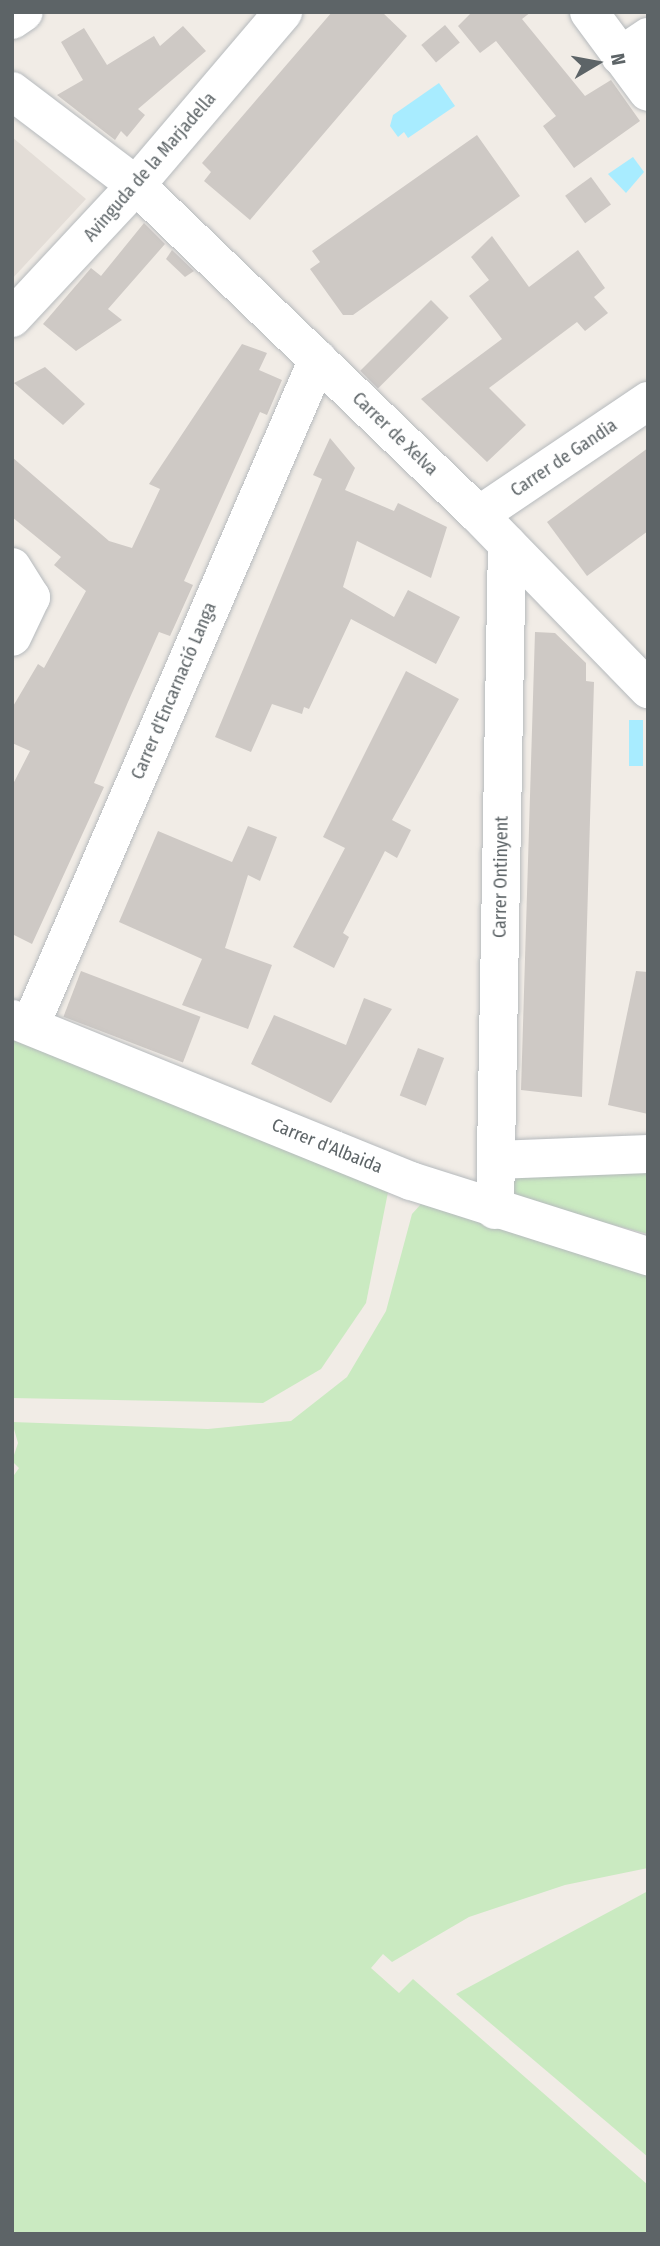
<!DOCTYPE html>
<meta charset="utf-8">
<style>
body{margin:0}
#map{position:relative;width:660px;height:2246px;overflow:hidden;background:#f1ece6;font-family:"Fira Sans Condensed",sans-serif}
div>[style]{position:absolute}
.education>*{inset:0;background:#e3ddd7}
.green>*{inset:0;background:#caeac1}
.water>*{inset:0;background:#a8ecff;transform-origin:0 0}
.building>*{inset:0;background:#cec9c5;transform-origin:0 0}
.roads{filter:drop-shadow(0 0 2px #b6babd) drop-shadow(0 0 2px #b6babd)}
.minor>*{height:38px;margin:-19px;padding:0 19px;transform-origin:19px;border-radius:19px;background:#fff}
span{translate:-50% -50%;white-space:nowrap;text-align:center;line-height:1.15;-webkit-text-stroke:7px #fff;paint-order:stroke}
.street-label{font-size:18px;color:#5d6467}
.frame{position:absolute;inset:0;border:14px solid #5d6467;pointer-events:none}
.north{position:absolute;left:562px;top:28px;width:70px;height:70px;-webkit-text-stroke:5px #fff;paint-order:stroke;rotate:80deg;font-size:19px;font-weight:700;line-height:28px;text-align:center;color:#5d6467}
.north::after{content:'';display:block;margin:auto;width:24px;height:32px;background:#5d6467;clip-path:polygon(50% 0,100% 100%,50% 72%,0 100%)}
</style>
<div id="map">
<div class="education">
<i style="clip-path:polygon(12px 137px,86px 199px,12px 279px)"></i>
</div>
<div class="green">
<i style="clip-path:polygon(12px 1040px,390px 1182px,366px 1303px,321px 1369px,263px 1403px,12px 1398px)"></i>
<i style="clip-path:polygon(648px 1169px,648px 1234px,502px 1196px,505px 1171px)"></i>
<i style="clip-path:polygon(421px 1204px,648px 1269px,648px 1868px,565px 1885px,469px 1917px,392px 1962px,383px 1954px,371px 1968px,399px 1993px,413px 1979px,648px 2185px,648px 2234px,12px 2234px,12px 1478px,19px 1468px,12px 1461px,18px 1443px,12px 1422px,208px 1429px,291px 1421px,347px 1377px,386px 1311px,412px 1214px)"></i>
<i style="clip-path:polygon(648px 1891px,648px 2157px,456px 1994px)"></i>
</div>
<div class="water">
<i style="clip-path:polygon(439px 83px,455px 106px,408px 138px,404px 132px,398px 137px,390px 126px,393px 115px)"></i>
<i style="clip-path:polygon(633px 157px,644px 172px,626px 193px,608px 174px)"></i>
<i style="left:629px;top:720px;width:14px;height:46px"></i>
</div>
<div class="building">
<i style="clip-path:polygon(332px 12px,382px 12px,407px 36px,250px 220px,204px 181px,211px 172px,202px 163px)"></i>
<i style="clip-path:polygon(472px 12px,531px 12px,522px 19px,585px 96px,611px 80px,640px 121px,574px 168px,543px 126px,556px 116px,496px 41px,480px 53px,458px 26px)"></i>
<i style="left:445px;top:25px;width:23px;height:31px;rotate:50deg"></i>
<i style="clip-path:polygon(183px 26px,206px 51px,138px 109px,145px 115px,127px 137px,121px 131px,115px 140px,57px 95px,83px 80px,61px 42px,84px 28px,107px 65px,154px 36px,160px 46px)"></i>
<i style="clip-path:polygon(477px 135px,520px 196px,353px 315px,343px 315px,310px 269px,320px 262px,312px 251px)"></i>
<i style="left:591px;top:177px;width:34px;height:32px;rotate:54deg"></i>
<i style="clip-path:polygon(144px 223px,165px 244px,108px 309px,122px 320px,76px 351px,43px 324px,91px 268px,101px 276px)"></i>
<i style="clip-path:polygon(492px 236px,529px 287px,578px 250px,605px 288px,594px 297px,608px 313px,585px 331px,577px 322px,489px 388px,526px 425px,487px 462px,421px 399px,502px 339px,469px 296px,489px 280px,471px 257px)"></i>
<i style="clip-path:polygon(172px 250px,194px 271px,185px 277px,166px 259px)"></i>
<i style="left:431px;top:300px;width:25px;height:100px;rotate:45deg"></i>
<i style="clip-path:polygon(242px 344px,267px 353px,259px 370px,282px 380px,267px 415px,260px 412px,184px 581px,193px 585px,170px 636px,159px 632px,128px 702px,94px 783px,104px 787px,32px 944px,12px 934px,12px 786px,30px 751px,12px 743px,12px 708px,38px 664px,44px 668px,86px 591px,54px 565px,61px 557px,12px 517px,12px 457px,109px 541px,132px 548px,160px 489px,149px 484px)"></i>
<i style="clip-path:polygon(45px 367px,85px 404px,63px 425px,14px 383px)"></i>
<i style="clip-path:polygon(330px 438px,355px 468px,345px 490px,394px 511px,398px 503px,447px 527px,431px 578px,357px 541px,343px 587px,394px 617px,408px 590px,460px 617px,436px 664px,351px 619px,309px 709px,304px 707px,302px 714px,272px 704px,251px 752px,215px 737px,322px 479px,313px 475px)"></i>
<i style="clip-path:polygon(648px 448px,648px 531px,587px 576px,547px 522px)"></i>
<i style="clip-path:polygon(535px 632px,555px 633px,586px 663px,586px 681px,594px 682px,582px 1097px,521px 1090px)"></i>
<i style="clip-path:polygon(406px 671px,459px 699px,392px 820px,411px 830px,397px 858px,385px 851px,343px 933px,349px 937px,334px 968px,293px 947px,345px 848px,323px 837px)"></i>
<i style="clip-path:polygon(248px 826px,277px 837px,260px 881px,248px 875px,225px 948px,272px 965px,248px 1029px,182px 1005px,202px 959px,119px 922px,158px 831px,232px 862px)"></i>
<i style="left:81px;top:971px;width:128px;height:49px;rotate:21deg"></i>
<i style="clip-path:polygon(636px 971px,648px 972px,648px 1114px,608px 1105px)"></i>
<i style="clip-path:polygon(364px 998px,392px 1009px,331px 1103px,251px 1064px,274px 1015px,346px 1045px)"></i>
<i style="left:418px;top:1048px;width:28px;height:51px;rotate:21deg"></i>
</div>
<div class="roads">
<div class="minor">
<i style="left:589px;top:12px;width:99px;rotate:53.6deg"></i>
<i style="left:12px;top:20px;width:14px;rotate:-34deg"></i>
<i style="left:620px;top:56px;width:34px;rotate:-34deg"></i>
<i style="left:12px;top:91px;width:156px;rotate:37.2deg"></i>
<i style="left:136px;top:185px;width:476px;rotate:43.9deg"></i>
<i style="left:479px;top:515px;width:243px;rotate:45.8deg"></i>
<i style="left:12px;top:318px;width:182px;rotate:-47deg"></i>
<i style="left:136px;top:185px;width:227px;rotate:-49.6deg"></i>
<i style="left:479px;top:515px;width:204px;rotate:-34deg"></i>
<i style="left:12px;top:567px;width:36px;rotate:58deg"></i>
<i style="left:31px;top:597px;width:44px;rotate:115.4deg"></i>
<i style="left:12px;top:1019px;width:431px;rotate:22.1deg"></i>
<i style="left:411px;top:1181px;width:249px;rotate:17.6deg"></i>
<i style="left:31px;top:1024px;width:724px;rotate:-66.66deg"></i>
<i style="left:496px;top:1160px;width:152px;rotate:-2.3deg"></i>
<i style="left:495px;top:1210px;width:666px;rotate:-88.97deg"></i>
</div>
</div>
<div class="street-label">
<span style="left:150px;top:167px;rotate:-49deg">Avinguda de la Marjadella</span>
<span style="left:395px;top:434px;rotate:44deg">Carrer de Xelva</span>
<span style="left:564px;top:458px;rotate:-34deg">Carrer de Gandia</span>
<span style="left:174px;top:691px;rotate:-67deg">Carrer d'Encarnació Langa</span>
<span style="left:501px;top:877px;rotate:-89deg">Carrer Ontinyent</span>
<span style="left:327px;top:1146px;rotate:22deg">Carrer d'Albaida</span>
</div>
<div class="frame"></div>
<div class="north">N</div>
</div>
